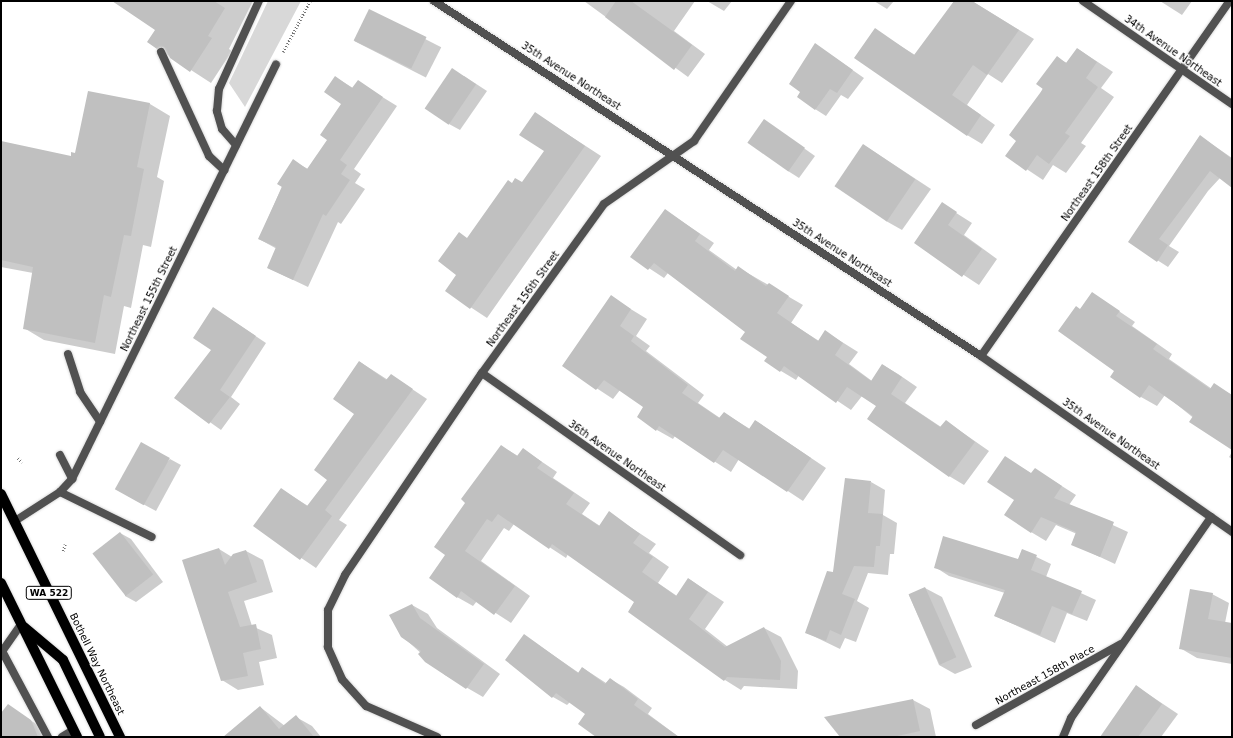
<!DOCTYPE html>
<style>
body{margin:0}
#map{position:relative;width:1233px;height:738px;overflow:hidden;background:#fff;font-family:"DejaVu Sans",sans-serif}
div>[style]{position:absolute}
.green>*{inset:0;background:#d8d8d8}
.shadow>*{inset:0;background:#0003;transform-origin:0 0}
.building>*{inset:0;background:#c0c0c0;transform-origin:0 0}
.path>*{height:2.5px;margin-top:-1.25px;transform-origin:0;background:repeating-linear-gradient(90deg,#737373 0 1px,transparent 0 3px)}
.roads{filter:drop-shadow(0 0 1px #dbdbdb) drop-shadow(0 0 1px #dbdbdb)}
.lane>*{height:8px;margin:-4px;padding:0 4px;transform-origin:4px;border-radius:4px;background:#515151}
.street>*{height:8px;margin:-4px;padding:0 4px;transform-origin:4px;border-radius:4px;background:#515151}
.primary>*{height:10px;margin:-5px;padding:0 5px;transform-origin:5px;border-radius:5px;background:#000}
span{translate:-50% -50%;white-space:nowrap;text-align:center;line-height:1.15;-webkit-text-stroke:3px #fff;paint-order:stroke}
.shield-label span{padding:1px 3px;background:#fff;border:1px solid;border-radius:3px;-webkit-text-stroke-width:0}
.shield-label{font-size:9px;color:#000;font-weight:700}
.street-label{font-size:10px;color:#000}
.frame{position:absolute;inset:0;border:2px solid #000;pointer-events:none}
</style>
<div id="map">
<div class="green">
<i style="clip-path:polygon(268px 1px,301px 1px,245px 107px,229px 83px)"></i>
</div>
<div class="shadow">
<i style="clip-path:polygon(114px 1px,253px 1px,229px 49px,232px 51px,211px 83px,157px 48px,157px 29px)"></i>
<i style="clip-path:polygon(584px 1px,695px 1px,674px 31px,705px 54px,688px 77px)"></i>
<i style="clip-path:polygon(707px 1px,732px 1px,724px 11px)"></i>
<i style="clip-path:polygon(874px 1px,894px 1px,887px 9px)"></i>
<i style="clip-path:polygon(955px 1px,972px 1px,1034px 39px,1002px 83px,988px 74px,967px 105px,995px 125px,982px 144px,967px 135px,875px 30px,915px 55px)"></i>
<i style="clip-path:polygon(1160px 1px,1192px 1px,1182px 15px)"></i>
<i style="left:370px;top:11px;width:80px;height:34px;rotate:27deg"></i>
<i style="clip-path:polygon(815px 44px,864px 78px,848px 99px,841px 95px,826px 116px,815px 109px,802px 92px)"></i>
<i style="clip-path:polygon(1078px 49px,1113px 72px,1101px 88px,1114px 97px,1081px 143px,1086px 146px,1066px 173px,1053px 165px,1043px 180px,1007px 156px,1018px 141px,1057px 58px,1067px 63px)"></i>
<i style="clip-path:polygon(464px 76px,487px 91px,460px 130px,449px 124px)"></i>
<i style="clip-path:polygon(335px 77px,353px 88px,358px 82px,397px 106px,354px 169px,361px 174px,355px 183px,365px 189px,341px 224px,338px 222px,308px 287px,268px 268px,277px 249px,259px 239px,293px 161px,308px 169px,328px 140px,342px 103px)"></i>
<i style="clip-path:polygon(89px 92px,150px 104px,170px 116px,157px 177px,164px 181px,151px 247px,143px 245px,131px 308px,124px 306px,115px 354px,44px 340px,24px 328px,33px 273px,1px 267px,1px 142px,71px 158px,76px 154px)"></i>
<i style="clip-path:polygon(535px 113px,601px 156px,487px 318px,446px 291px,458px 274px,459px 234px,468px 239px,512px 184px,523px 183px,545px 151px)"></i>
<i style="clip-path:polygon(764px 120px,815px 156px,799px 178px,788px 171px)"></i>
<i style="clip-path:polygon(1200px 136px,1232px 158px,1232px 185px,1220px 178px,1208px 191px,1169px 246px,1179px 252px,1168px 267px,1129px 242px)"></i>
<i style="clip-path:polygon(864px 145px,931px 189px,902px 230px,886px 221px)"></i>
<i style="clip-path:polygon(942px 204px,972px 223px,964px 235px,997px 259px,979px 285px,915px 243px)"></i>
<i style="clip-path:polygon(665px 210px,714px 243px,709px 250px,737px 270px,739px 268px,803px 305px,791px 323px,819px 341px,826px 332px,858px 352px,849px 364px,872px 381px,883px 365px,898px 374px,917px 387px,905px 403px,941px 427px,946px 421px,989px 451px,964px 485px,949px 476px,877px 406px,862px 396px,851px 410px,799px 375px,796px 380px,781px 371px,765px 361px,768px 357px,746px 332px,668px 273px,664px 278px,632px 257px)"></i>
<i style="clip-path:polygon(1092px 293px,1135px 322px,1132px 326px,1172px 354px,1169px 359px,1212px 389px,1214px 385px,1232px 395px,1232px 449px,1165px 395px,1157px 406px,1141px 397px,1116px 370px,1080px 310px)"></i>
<i style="clip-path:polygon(611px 297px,647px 319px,636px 336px,650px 346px,646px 351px,704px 395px,698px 403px,720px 418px,724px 413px,750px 429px,756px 421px,826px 468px,803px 501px,739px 459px,731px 472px,675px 436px,673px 439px,657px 430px,645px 407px,620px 390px,613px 399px,563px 366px)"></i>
<i style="clip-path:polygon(224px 315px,266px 343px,231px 397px,240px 404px,221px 430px,176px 398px,212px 350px)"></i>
<i style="clip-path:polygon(360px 362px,388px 380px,391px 375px,427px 399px,339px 520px,347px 525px,316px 568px,254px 526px,281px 489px,308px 506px,329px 480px,356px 414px)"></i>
<i style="clip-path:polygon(501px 446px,518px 456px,523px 449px,557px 472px,553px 478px,590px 503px,582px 514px,600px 526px,609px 513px,656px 544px,649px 553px,669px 567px,658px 583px,677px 596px,689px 579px,724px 602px,705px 629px,728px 647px,764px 628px,781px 637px,798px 671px,797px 689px,744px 686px,741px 690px,725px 680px,636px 602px,568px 554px,566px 558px,514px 524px,509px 531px,504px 528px,481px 561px,530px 596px,511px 623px,477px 601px,473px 606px,457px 597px,447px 554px,467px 502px)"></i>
<i style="clip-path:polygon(1232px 452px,1232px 459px,1229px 457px)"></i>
<i style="clip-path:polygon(1005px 457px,1032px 474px,1035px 469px,1076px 495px,1069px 505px,1128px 532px,1115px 564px,1072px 544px,1077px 534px,1056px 525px,1046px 541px,1031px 532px,1015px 500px)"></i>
<i style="clip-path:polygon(170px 459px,181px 465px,156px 511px,128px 496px)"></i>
<i style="clip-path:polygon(871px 482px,885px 490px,883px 515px,897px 523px,894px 554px,890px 554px,888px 575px,868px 573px,857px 601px,869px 608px,856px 642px,845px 638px,840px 649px,807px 633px)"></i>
<i style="clip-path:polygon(120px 533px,131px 539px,163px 582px,136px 602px,125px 596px)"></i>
<i style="clip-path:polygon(219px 549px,232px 557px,246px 551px,263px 560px,273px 592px,244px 601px,252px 626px,272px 635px,277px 658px,259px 662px,264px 685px,238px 690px,222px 680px)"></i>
<i style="clip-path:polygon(1022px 550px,1051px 564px,1046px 577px,1096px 600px,1087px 621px,1067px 613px,1055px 643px,995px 616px,1005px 593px,949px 576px,935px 567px,1018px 560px)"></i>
<i style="clip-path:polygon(925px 588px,942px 597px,972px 667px,955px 674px,939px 665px,909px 595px)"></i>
<i style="clip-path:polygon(1212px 594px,1229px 603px,1225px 623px,1232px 624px,1232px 664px,1197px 658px,1180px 648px)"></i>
<i style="clip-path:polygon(412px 605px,428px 614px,437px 628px,500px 674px,483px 697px,445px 675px,402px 636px)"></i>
<i style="clip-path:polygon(524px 635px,579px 673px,583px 668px,606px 683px,610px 679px,624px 687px,652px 708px,648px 714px,679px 737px,598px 737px,586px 714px,570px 702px,567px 705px,553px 697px)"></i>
<i style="clip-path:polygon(1136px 686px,1178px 714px,1161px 737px,1101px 737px)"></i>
<i style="clip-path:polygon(913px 700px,930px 709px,936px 737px,841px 737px,826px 718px)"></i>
<i style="clip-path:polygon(8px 705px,42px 728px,46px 737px,1px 737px,1px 715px)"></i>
<i style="clip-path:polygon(260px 707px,285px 726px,296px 717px,312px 726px,321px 737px,234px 737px)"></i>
</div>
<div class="building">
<i style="clip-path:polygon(112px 1px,214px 1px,225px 8px,208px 36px,212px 38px,190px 72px,170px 58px,164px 47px,157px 49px,147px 42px,155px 30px)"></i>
<i style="clip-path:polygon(616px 1px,631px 1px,692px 45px,674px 70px,605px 17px)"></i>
<i style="clip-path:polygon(954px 1px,972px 1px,1019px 30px,987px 75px,973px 65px,952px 95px,981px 115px,967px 136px,854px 58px,875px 28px,914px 55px)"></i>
<i style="left:369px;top:9px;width:64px;height:35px;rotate:26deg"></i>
<i style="clip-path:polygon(815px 43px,853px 70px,837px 93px,830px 89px,815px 110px,797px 97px,800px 92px,789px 84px)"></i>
<i style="clip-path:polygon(1077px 48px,1097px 62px,1086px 78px,1098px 87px,1065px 133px,1070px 136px,1049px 164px,1037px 155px,1026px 171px,1005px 156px,1016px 141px,1009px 135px,1043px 89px,1036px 84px,1057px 56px,1066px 63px)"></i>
<i style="left:452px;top:68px;width:29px;height:49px;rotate:34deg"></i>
<i style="clip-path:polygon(335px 76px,352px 88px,358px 80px,383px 97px,340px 160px,347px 165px,341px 174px,350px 180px,326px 216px,323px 214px,293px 280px,267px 268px,276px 247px,258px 239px,282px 187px,277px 184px,293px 159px,307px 169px,327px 140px,320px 135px,341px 104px,324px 92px)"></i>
<i style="clip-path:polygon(88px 91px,150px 103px,137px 167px,144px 169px,131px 236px,124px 235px,111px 297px,104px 295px,95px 343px,23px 329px,33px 267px,1px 260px,1px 141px,71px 156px,71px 152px,75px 153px)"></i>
<i style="clip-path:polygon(535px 112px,585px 146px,470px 309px,445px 291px,456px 275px,438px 261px,459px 232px,467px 238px,508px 180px,512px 183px,515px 178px,522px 182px,544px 151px,519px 135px)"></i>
<i style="left:764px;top:119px;width:50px;height:29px;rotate:35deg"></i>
<i style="clip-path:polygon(1200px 135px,1232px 159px,1232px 188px,1210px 171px,1159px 239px,1168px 245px,1157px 262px,1128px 242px)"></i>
<i style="left:863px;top:144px;width:63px;height:51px;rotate:34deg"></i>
<i style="clip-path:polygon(942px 202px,957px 212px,948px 225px,982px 249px,962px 277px,914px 243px)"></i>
<i style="clip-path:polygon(665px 209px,700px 234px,695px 241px,735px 271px,738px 266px,766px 286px,769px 283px,789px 296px,777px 313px,818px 341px,825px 330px,843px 343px,835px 355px,871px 381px,882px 364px,902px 377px,891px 394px,940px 427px,946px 420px,975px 442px,949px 477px,867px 419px,876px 406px,847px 387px,836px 403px,784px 366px,780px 372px,764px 361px,767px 357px,740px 339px,745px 332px,654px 263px,648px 270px,630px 257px)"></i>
<i style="clip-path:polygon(1092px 292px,1120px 311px,1116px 316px,1157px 344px,1153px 349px,1210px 389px,1214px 383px,1232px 395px,1232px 450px,1189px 422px,1193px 416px,1149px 385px,1140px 398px,1110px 377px,1114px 371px,1058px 331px,1076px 306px,1080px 309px)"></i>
<i style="clip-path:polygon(611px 295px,631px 309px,620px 326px,634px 336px,631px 341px,688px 385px,682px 393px,719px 418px,724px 412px,749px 429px,755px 420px,811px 458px,787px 492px,723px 450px,714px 463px,659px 426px,656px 431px,637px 417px,643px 407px,604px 380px,596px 390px,562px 366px)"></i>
<i style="clip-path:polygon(213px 307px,256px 336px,220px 390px,230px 397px,209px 424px,174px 398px,211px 350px,193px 338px)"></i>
<i style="clip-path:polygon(359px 361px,386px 380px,391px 374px,413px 389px,325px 510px,332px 516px,300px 560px,253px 526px,281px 488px,307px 506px,327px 480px,314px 470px,354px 414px,333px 399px)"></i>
<i style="left:141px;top:442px;width:33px;height:54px;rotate:29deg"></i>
<i style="clip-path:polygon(501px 445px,517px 456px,523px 448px,542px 462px,537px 468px,574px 493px,566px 504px,599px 526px,609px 511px,640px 534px,633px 543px,653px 557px,642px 572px,676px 596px,688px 578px,708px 592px,689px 619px,725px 647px,764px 627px,781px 661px,780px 680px,727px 677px,724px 681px,628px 612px,634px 602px,552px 544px,549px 549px,498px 514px,492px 522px,487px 519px,465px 551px,515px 586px,494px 615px,461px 591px,457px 598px,429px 578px,445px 555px,434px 547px,465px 503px,461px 499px)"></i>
<i style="clip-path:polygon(1005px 456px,1031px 473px,1035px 468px,1062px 486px,1054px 498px,1114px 522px,1100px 557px,1071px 545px,1076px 532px,1041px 517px,1031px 533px,1004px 515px,1014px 500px,987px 482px)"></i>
<i style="clip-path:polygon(845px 478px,871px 481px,868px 513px,883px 514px,880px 546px,876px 546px,874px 567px,854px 566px,842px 594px,855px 599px,841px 635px,830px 630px,826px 641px,805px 633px,827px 571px,833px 572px)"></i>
<i style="left:120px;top:532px;width:54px;height:35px;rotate:52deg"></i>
<i style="clip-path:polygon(943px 536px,1018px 559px,1022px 549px,1037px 555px,1031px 570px,1082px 591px,1072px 614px,1052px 606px,1040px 635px,994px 616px,1005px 590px,934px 568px)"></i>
<i style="clip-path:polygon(219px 548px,225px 565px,233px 554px,246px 550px,257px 582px,228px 592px,240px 627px,256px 624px,261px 649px,243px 653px,248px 676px,221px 681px,182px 560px)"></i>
<i style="left:925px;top:587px;width:77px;height:18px;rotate:66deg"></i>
<i style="clip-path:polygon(1190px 589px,1213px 593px,1208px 619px,1232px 623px,1232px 658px,1179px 649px)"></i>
<i style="clip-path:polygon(412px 604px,420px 618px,484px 664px,466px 689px,425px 662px,418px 654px,421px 651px,401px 637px,389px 615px)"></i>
<i style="clip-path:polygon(524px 634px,578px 673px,582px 667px,605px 684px,610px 678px,638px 699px,634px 705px,679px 737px,596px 737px,578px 724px,585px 714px,556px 693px,552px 698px,505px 660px)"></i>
<i style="clip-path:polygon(1136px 685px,1162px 704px,1138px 737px,1100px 737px)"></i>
<i style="clip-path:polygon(913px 699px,920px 731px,893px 737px,840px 737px,824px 717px)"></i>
<i style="clip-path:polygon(8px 704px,31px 720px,38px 737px,1px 737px,1px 713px)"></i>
<i style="clip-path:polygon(260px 706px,279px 729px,296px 715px,314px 737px,223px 737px)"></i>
</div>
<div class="path">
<i style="left:283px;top:52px;width:58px;rotate:-62.1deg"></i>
<i style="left:18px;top:458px;width:6px;rotate:45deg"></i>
<i style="left:63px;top:551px;width:7px;rotate:-74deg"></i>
</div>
<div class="roads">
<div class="lane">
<i style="left:161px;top:52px;width:115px;rotate:65.2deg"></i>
<i style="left:209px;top:156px;width:21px;rotate:43deg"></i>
<i style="left:236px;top:145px;width:21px;rotate:-131deg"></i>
<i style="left:222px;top:129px;width:19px;rotate:-106deg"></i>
<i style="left:217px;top:111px;width:22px;rotate:-85deg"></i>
<i style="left:219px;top:89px;width:97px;rotate:-65.6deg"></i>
<i style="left:68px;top:354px;width:40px;rotate:72deg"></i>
<i style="left:80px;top:392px;width:36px;rotate:56deg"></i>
<i style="left:60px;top:455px;width:27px;rotate:63deg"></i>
<i style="left:60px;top:492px;width:102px;rotate:26.1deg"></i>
<i style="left:2px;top:651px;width:98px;rotate:61.9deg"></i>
<i style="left:62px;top:737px;width:13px;rotate:-32deg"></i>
</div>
<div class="street">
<i style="left:434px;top:1px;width:652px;rotate:32.98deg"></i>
<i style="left:981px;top:356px;width:307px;rotate:35deg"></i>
<i style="left:1083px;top:1px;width:181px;rotate:34.7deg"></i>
<i style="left:981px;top:356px;width:434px;rotate:-55deg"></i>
<i style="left:482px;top:373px;width:316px;rotate:35.2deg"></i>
<i style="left:15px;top:521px;width:54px;rotate:-32.8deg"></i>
<i style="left:60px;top:492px;width:18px;rotate:-47deg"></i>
<i style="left:72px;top:479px;width:462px;rotate:-63.8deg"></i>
<i style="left:1px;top:653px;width:35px;rotate:-55deg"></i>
<i style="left:976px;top:725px;width:166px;rotate:-29.2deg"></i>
<i style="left:437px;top:737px;width:77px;rotate:-156.4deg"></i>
<i style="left:366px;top:706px;width:36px;rotate:-132deg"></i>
<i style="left:342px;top:679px;width:35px;rotate:-114deg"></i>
<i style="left:328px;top:647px;width:37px;rotate:-90deg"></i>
<i style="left:328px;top:610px;width:39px;rotate:-64deg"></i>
<i style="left:345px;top:575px;width:244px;rotate:-55.9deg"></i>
<i style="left:482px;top:373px;width:208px;rotate:-54.2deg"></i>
<i style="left:604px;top:204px;width:110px;rotate:-35deg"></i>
<i style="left:694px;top:141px;width:170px;rotate:-55.3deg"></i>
<i style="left:1063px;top:737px;width:21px;rotate:-67deg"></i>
<i style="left:1071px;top:718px;width:245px;rotate:-55.1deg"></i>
</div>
<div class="primary">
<i style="left:1px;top:494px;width:271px;rotate:63.9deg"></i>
<i style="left:1px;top:583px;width:172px;rotate:63.7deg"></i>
<i style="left:24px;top:627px;width:51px;rotate:40.2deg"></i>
<i style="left:63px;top:660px;width:85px;rotate:64.3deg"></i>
</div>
</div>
<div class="shield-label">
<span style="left:49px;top:593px">WA 522</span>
</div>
<div class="street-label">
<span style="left:1173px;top:51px;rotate:35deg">34th Avenue Northeast</span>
<span style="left:571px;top:76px;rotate:33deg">35th Avenue Northeast</span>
<span style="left:1097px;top:173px;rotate:-55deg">Northeast 158th Street</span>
<span style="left:842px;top:253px;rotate:33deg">35th Avenue Northeast</span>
<span style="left:149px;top:299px;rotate:-64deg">Northeast 155th Street</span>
<span style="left:523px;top:299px;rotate:-54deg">Northeast 156th Street</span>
<span style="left:1111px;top:434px;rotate:35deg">35th Avenue Northeast</span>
<span style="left:617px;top:456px;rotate:35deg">36th Avenue Northeast</span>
<span style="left:97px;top:664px;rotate:64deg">Bothell Way Northeast</span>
<span style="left:1045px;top:675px;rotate:-29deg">Northeast 158th Place</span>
</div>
<div class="frame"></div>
</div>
